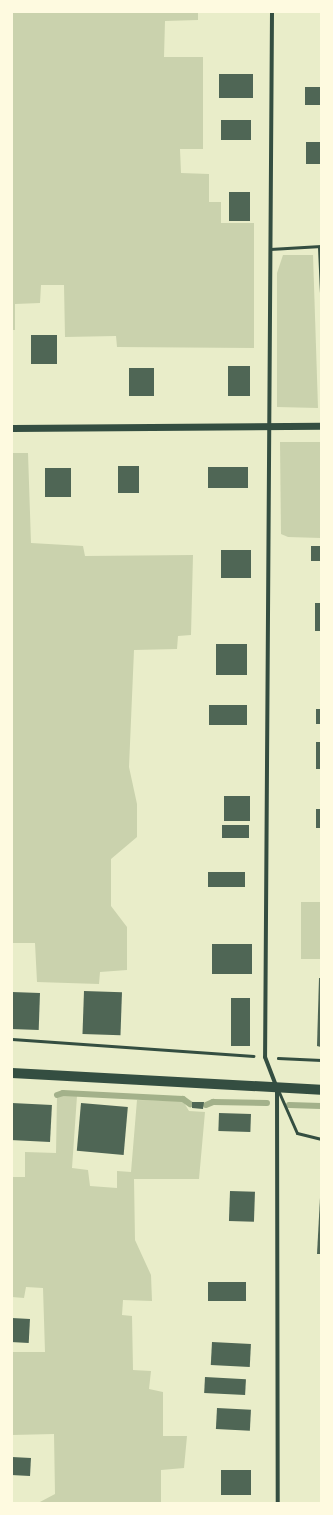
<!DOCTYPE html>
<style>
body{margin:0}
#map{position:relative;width:333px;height:1515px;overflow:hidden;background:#e9edc9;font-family:"Alegreya Sans",sans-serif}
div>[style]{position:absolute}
.green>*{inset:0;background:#cad2ad;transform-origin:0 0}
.stream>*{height:6px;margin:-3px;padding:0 3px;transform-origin:3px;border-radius:3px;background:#a3b18a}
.building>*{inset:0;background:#4f6655;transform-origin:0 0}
.path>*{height:2.5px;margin:-1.25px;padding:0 1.25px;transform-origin:1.25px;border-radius:1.25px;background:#344e41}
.service>*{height:3px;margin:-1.5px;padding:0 1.5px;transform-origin:1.5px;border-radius:1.5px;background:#344e41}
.minor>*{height:4px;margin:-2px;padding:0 2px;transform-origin:2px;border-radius:2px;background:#344e41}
.tertiary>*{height:7px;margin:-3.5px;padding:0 3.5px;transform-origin:3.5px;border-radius:3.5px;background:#344e41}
.primary>*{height:10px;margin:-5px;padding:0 5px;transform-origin:5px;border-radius:5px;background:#344e41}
span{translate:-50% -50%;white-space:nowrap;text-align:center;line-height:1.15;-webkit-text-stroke:3.5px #fefae0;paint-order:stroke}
.frame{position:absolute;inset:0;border:13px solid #fefae0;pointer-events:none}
</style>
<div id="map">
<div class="green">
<i style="clip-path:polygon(12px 12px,198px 12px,198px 20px,165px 21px,164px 57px,203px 57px,203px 149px,180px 149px,181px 173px,209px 174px,209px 202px,221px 202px,221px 223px,254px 223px,254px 348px,117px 347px,116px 336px,65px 337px,64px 285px,41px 285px,40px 303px,15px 304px,15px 330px,12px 330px)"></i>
<i style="clip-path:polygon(283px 255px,313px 255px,318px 408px,277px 407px,277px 273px)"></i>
<i style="clip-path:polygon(280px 442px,321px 442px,321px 538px,288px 537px,281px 534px)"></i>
<i style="clip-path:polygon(12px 453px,28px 453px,31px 543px,83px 546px,85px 556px,193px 555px,191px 635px,178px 636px,177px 649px,134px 650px,129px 767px,137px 804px,137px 837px,111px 859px,111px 906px,127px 927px,127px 970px,100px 972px,99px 984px,37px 982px,35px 943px,12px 943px)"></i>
<i style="left:301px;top:902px;width:20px;height:57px"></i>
<i style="clip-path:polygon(57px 1096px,77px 1096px,72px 1168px,88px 1170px,90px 1186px,117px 1188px,117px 1171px,131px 1172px,137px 1100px,183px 1101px,189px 1111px,205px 1112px,199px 1179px,134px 1179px,135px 1240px,151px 1275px,152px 1301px,123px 1300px,122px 1315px,132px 1316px,133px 1370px,151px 1371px,149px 1389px,163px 1392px,163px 1436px,187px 1436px,184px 1468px,161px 1470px,161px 1503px,38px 1503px,55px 1494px,54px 1434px,12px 1435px,12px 1352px,45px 1352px,43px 1288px,26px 1287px,24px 1298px,12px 1297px,13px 1177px,25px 1177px,25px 1152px,56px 1153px)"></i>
</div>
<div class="stream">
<i style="left:57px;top:1095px;width:6px;rotate:-18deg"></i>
<i style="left:63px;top:1093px;width:120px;rotate:2.9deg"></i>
<i style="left:183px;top:1099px;width:9px;rotate:36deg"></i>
<i style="left:206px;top:1105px;width:8px;rotate:-23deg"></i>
<i style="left:213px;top:1102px;width:54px;rotate:1.1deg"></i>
<i style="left:289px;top:1105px;width:32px;rotate:2deg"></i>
</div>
<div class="building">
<i style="left:253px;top:74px;width:24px;height:34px;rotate:90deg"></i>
<i style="left:305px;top:87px;width:16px;height:18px"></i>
<i style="left:251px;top:120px;width:20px;height:30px;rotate:90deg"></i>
<i style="left:306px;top:142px;width:15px;height:22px"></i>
<i style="left:229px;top:192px;width:21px;height:29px"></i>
<i style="left:31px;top:335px;width:26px;height:29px"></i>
<i style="left:250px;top:366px;width:30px;height:22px;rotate:90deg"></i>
<i style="left:129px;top:368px;width:25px;height:28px"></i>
<i style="left:118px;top:466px;width:21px;height:27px"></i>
<i style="left:248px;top:467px;width:21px;height:40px;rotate:90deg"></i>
<i style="left:45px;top:468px;width:26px;height:29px"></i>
<i style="left:311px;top:546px;width:10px;height:15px"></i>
<i style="left:221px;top:550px;width:30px;height:28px"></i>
<i style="left:315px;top:603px;width:6px;height:28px"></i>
<i style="left:216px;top:644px;width:31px;height:31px"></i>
<i style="left:209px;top:705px;width:38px;height:20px"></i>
<i style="left:316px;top:709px;width:5px;height:15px"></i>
<i style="left:316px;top:742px;width:5px;height:27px"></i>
<i style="left:224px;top:796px;width:26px;height:25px"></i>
<i style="left:316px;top:809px;width:5px;height:19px"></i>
<i style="left:222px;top:825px;width:27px;height:13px"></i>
<i style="left:208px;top:872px;width:37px;height:15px"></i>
<i style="left:212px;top:944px;width:40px;height:30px"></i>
<i style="clip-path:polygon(319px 978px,321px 978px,321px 1047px,317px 1046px)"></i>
<i style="left:84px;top:991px;width:38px;height:43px;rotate:2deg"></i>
<i style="left:12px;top:992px;width:28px;height:37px;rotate:2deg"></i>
<i style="left:231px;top:998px;width:19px;height:48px"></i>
<i style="clip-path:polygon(192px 1102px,204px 1102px,203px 1109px,192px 1108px)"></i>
<i style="left:12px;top:1103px;width:40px;height:37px;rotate:3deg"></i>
<i style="left:81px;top:1103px;width:47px;height:48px;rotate:5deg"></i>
<i style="left:219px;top:1113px;width:32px;height:18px;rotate:2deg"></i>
<i style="left:230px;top:1191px;width:25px;height:30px;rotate:2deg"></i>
<i style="clip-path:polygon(320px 1198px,321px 1198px,321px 1254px,317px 1254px)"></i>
<i style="left:208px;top:1282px;width:38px;height:19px"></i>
<i style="left:12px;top:1318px;width:18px;height:24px;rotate:3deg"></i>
<i style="left:212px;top:1342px;width:39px;height:23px;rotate:3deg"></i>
<i style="left:205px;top:1377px;width:41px;height:16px;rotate:3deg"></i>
<i style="left:217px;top:1408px;width:34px;height:21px;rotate:3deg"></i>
<i style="left:12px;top:1457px;width:19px;height:18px;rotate:3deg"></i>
<i style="left:221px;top:1470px;width:30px;height:25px"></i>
</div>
<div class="path">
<i style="left:12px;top:1039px;width:242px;rotate:4deg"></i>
<i style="left:278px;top:1058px;width:43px;rotate:2.7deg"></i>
</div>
<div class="service">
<i style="left:319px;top:247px;width:45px;rotate:87.5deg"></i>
<i style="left:270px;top:249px;width:51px;rotate:-3.4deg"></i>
<i style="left:278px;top:1090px;width:47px;rotate:66.2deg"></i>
<i style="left:297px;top:1133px;width:25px;rotate:14deg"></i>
</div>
<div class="minor">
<i style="left:272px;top:12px;width:1045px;rotate:90.38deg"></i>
<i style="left:265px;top:1057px;width:33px;rotate:69deg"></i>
<i style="left:277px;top:1088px;width:415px;rotate:89.9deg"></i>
</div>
<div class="tertiary">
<i style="left:12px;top:428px;width:309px;rotate:-0.4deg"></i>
</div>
<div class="primary">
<i style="left:12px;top:1073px;width:309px;rotate:3.1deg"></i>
</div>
<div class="frame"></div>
</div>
